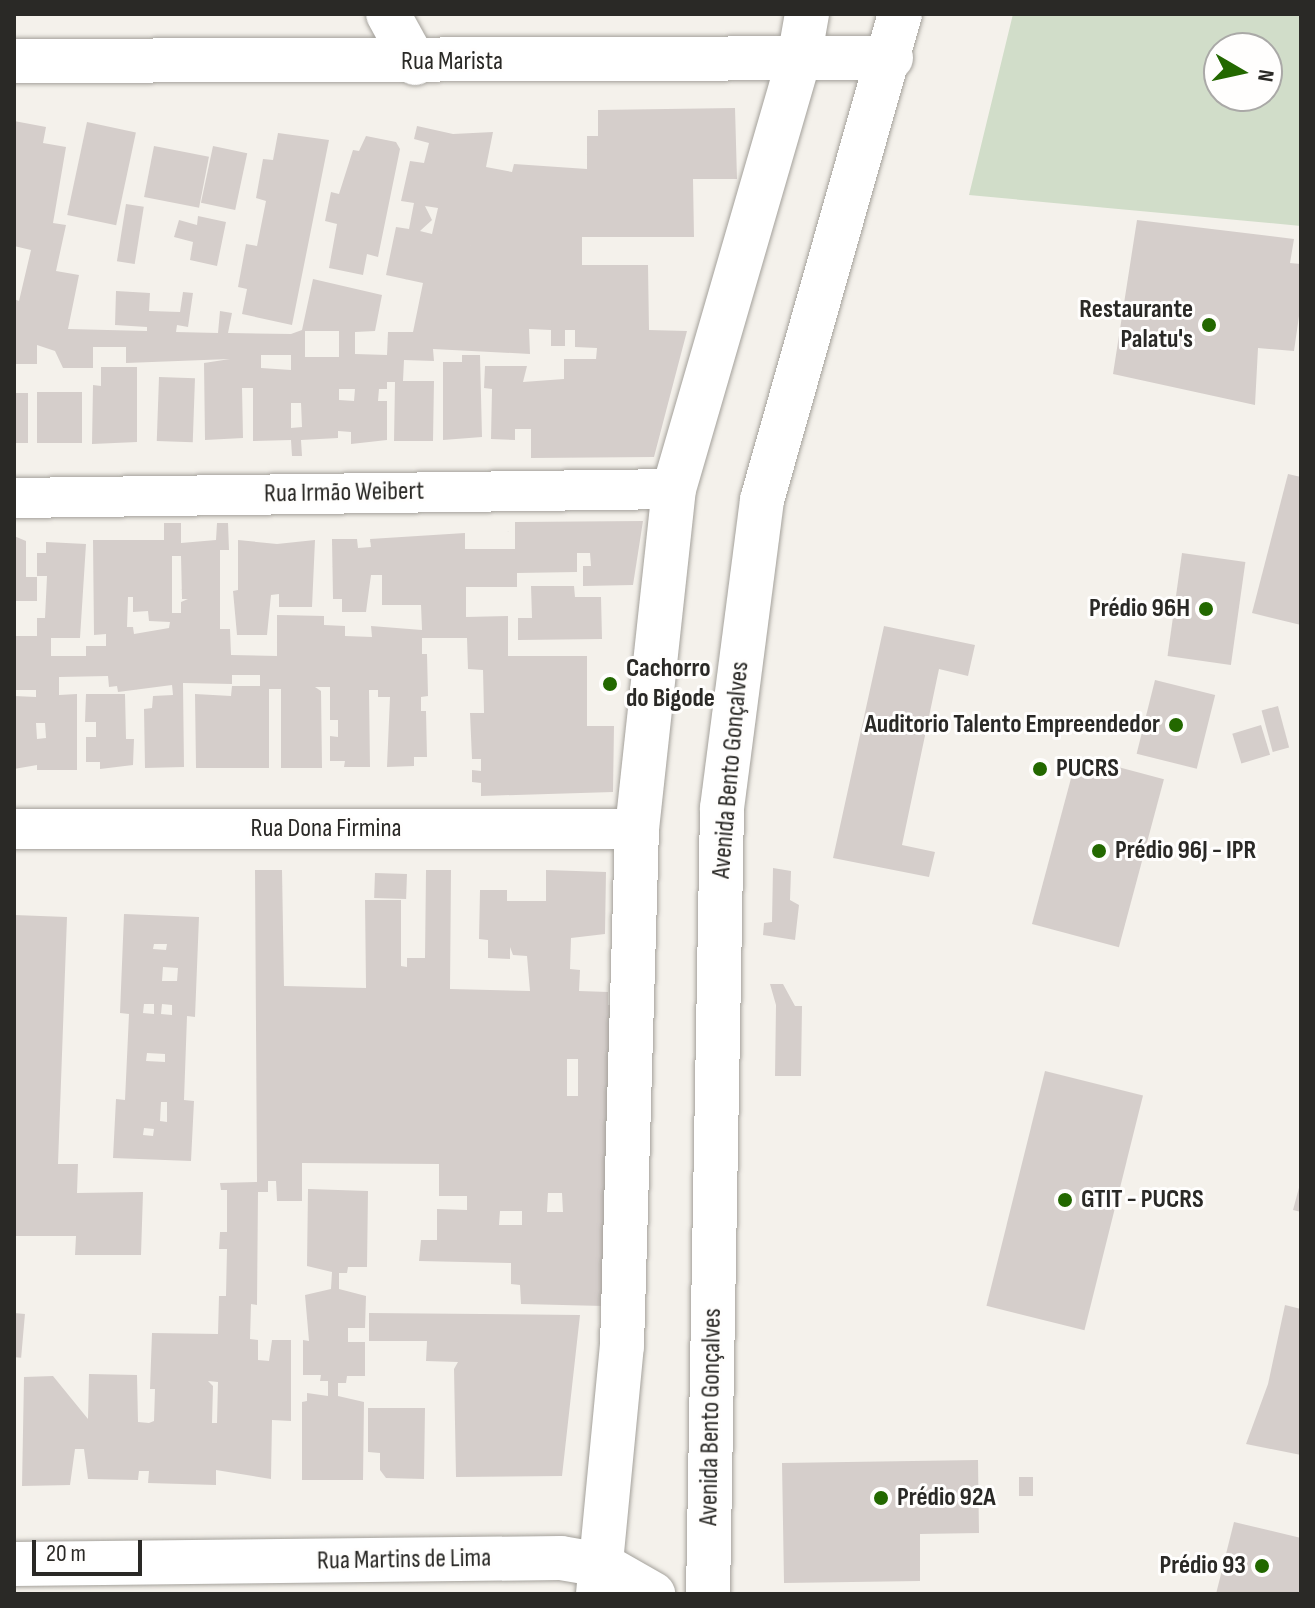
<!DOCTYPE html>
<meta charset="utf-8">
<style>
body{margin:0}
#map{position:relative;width:1315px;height:1608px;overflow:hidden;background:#f4f1eb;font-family:"Sofia Sans Condensed",sans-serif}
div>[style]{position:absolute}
.green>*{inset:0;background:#d1ddc9}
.building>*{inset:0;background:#d5cecb;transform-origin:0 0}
.roads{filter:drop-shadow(0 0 2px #a4a19b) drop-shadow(0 0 2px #a4a19b)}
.street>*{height:40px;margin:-20px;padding:0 20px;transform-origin:20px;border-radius:20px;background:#fff}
.secondary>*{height:44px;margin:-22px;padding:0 22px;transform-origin:22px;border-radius:22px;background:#fff}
.primary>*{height:44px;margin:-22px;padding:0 22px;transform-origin:22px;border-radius:22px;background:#fff}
.dots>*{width:22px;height:22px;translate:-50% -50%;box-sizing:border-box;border:4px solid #fffefd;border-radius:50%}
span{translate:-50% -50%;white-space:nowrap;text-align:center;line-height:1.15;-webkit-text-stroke:6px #fffefd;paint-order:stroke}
.street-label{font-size:26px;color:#2a2926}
.poi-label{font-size:26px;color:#2a2926;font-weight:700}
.right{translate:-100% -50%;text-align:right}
.left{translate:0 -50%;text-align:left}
.frame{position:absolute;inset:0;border:16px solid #2a2926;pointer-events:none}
.north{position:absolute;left:1203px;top:32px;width:80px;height:80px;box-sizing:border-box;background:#fffefd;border:2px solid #aaa9a7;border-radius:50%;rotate:99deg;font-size:22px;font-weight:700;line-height:32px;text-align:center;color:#2a2926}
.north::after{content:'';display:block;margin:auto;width:28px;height:36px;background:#236800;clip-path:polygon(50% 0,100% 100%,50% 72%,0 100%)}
.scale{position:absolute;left:32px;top:1540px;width:110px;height:36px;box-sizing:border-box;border:4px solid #2a2926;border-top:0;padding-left:10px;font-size:24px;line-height:28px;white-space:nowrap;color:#2a2926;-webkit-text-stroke:6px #fffefd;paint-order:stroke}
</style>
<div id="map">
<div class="green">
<i style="clip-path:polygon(evenodd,1013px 14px,1301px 14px,1301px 226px,969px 195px,1013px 14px,1219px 48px,1267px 48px,1267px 96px,1219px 96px,1219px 48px)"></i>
</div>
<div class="building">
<i style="clip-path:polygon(evenodd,735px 108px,737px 179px,693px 179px,694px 237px,582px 237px,582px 265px,648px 265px,649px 330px,687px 331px,654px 457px,531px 458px,531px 429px,515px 429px,515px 440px,491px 439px,492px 389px,484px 388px,485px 366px,527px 366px,523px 382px,564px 379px,564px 359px,596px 359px,597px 348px,575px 347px,575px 330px,565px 330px,565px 346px,551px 346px,551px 330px,529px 329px,530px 354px,433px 349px,434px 361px,404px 360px,403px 381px,434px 381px,433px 441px,394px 441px,395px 382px,387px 382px,387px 389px,379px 389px,378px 401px,387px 401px,387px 440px,351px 444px,351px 432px,338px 431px,338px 438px,301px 440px,302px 456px,292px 456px,291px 440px,253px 441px,253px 388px,242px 388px,243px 438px,205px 440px,204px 363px,230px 359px,126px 363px,126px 347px,93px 347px,93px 368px,63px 368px,55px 351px,37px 345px,37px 364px,14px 364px,14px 299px,19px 301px,31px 250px,14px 246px,14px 121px,46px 127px,43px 143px,66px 147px,53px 223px,66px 225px,56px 271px,79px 275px,68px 329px,147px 331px,147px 327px,115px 325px,116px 291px,150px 293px,149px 311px,180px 312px,183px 292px,193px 293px,188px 327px,177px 325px,176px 332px,218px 333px,220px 311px,232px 313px,228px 333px,291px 334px,302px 330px,313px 279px,382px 295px,375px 331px,355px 332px,355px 354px,387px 355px,388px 332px,413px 332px,423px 283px,386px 275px,396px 227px,409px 229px,414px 203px,401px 201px,410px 161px,424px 163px,429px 143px,414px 139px,417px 126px,453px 134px,493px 132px,486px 167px,512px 172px,514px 164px,587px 169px,587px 136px,598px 136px,598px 110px,735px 108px,425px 206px,438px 208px,432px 234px,420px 231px,432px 220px,425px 206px,735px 108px,305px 331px,339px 331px,339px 357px,305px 357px,305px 331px,735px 108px,261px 355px,291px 355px,291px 370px,261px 368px,261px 355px,735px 108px,339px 389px,355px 389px,354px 401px,339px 400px,339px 389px,735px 108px,291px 403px,301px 403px,302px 427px,291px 428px,291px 403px)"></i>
<i style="left:87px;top:122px;width:50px;height:95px;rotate:12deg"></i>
<i style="clip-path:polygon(278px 133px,329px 140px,292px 325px,242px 314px,247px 289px,238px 287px,246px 244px,257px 246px,266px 201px,256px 198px,263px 159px,273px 160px)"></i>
<i style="clip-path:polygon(366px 136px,396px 142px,400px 149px,378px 257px,367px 254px,363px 275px,329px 268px,337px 224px,325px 221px,331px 192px,339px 194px,353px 150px,359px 151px)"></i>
<i style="left:154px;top:146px;width:56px;height:52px;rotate:11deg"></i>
<i style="left:213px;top:146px;width:35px;height:58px;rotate:12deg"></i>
<i style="left:126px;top:204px;width:18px;height:58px;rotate:9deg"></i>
<i style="clip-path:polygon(198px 216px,226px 222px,217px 266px,190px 260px,193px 242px,174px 237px,179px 220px,197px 225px)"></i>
<i style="clip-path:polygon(1137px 220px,1294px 239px,1290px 263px,1301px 264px,1301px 302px,1294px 351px,1258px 348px,1255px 405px,1113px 374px)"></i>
<i style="clip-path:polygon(462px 355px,480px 355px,482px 437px,443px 440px,443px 362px,462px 362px)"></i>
<i style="clip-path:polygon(101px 367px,137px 367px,137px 442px,92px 444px,93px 385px,101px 386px)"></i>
<i style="left:159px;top:377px;width:36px;height:64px;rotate:2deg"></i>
<i style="left:82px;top:392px;width:51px;height:45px;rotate:90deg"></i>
<i style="left:14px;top:393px;width:14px;height:50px"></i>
<i style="clip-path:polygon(1288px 474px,1301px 477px,1301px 625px,1252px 613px)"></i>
<i style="clip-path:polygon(evenodd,643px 521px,633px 585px,583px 586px,583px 566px,591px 566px,590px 553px,577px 553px,577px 572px,517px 573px,517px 587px,466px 587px,466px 617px,508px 616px,508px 656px,587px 656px,587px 726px,614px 726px,613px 792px,481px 796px,481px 783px,472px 782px,472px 770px,481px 771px,481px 759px,472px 759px,470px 713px,484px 713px,483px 670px,468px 669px,467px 638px,422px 638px,422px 654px,427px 654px,428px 696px,421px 697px,421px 711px,426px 711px,427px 757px,414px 757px,414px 766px,387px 767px,390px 697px,378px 697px,378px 690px,369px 690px,370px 767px,344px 767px,345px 761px,330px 761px,330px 736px,338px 737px,338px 720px,330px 720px,330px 687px,315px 687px,321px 691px,322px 768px,281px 768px,281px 689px,269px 689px,269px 768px,196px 768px,195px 694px,231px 696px,232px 686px,260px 686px,260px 675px,232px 675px,232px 684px,183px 683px,184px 767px,145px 768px,144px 709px,152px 708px,153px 696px,173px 695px,172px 685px,118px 692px,117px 686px,109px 687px,108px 676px,59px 677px,59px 695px,77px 694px,77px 770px,37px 770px,37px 765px,14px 769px,14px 696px,36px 697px,36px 690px,14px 690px,14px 636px,37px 636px,37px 618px,45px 618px,47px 576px,37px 576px,37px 553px,46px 553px,46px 542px,86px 544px,80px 638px,51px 638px,51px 656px,86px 656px,86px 646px,106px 646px,106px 634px,94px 635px,93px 540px,164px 540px,164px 523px,181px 523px,181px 543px,216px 540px,217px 523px,228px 523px,229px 550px,220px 550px,220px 629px,230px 629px,231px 655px,277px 656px,277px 615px,324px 616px,324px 625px,345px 626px,345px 636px,372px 637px,371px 626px,422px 630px,421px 605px,382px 605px,382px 575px,371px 575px,366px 612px,342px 612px,342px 599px,333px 599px,332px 539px,357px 539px,358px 548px,371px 547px,370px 539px,465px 533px,465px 549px,515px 549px,515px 522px,643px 521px,172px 556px,181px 556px,182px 599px,188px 599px,181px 602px,181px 613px,172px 613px,172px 556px,643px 521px,128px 597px,133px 597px,133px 612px,148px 611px,149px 621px,170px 622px,169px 628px,134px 634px,133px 627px,127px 627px,128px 597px,643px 521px,36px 723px,45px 723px,46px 738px,37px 739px,36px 723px)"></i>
<i style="clip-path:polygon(14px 536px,26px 541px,26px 577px,37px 577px,37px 601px,14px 601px)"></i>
<i style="clip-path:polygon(238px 540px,277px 544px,315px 540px,312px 607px,279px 607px,279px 594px,271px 595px,267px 635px,237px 635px,233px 591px,238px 590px)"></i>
<i style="left:1182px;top:553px;width:64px;height:104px;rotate:8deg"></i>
<i style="clip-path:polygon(531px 586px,574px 586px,575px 597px,601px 597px,602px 639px,518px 640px,518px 618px,532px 618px)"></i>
<i style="clip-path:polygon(884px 626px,975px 645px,968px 676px,939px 669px,902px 845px,935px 852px,929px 877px,833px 858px)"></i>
<i style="left:1155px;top:680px;width:62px;height:76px;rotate:14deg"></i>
<i style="clip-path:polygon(86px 694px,125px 694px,126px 739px,134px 739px,133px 765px,100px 769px,100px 762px,86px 762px,86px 737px,96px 737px,96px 722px,85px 722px)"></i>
<i style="left:1278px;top:706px;width:43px;height:17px;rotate:75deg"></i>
<i style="left:1261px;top:725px;width:31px;height:30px;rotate:73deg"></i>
<i style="left:1077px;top:756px;width:90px;height:174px;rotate:15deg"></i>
<i style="clip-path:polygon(773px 868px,791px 871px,790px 900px,799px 905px,795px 940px,763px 935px,764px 923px,772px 922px)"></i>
<i style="clip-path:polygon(evenodd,255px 870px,282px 870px,284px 986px,366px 988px,365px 900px,401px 900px,401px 966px,407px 967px,407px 958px,425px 958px,426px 870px,451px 870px,450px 989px,530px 991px,527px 956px,513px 955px,510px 947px,510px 959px,488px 958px,488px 940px,479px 939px,480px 890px,507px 890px,507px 901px,546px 901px,546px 870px,606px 872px,605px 934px,571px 938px,570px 969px,580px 970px,579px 991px,608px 992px,608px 1005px,616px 1005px,604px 1306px,521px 1304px,520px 1285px,511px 1284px,511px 1263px,419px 1261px,421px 1240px,437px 1240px,437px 1209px,467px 1210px,467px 1196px,439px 1196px,439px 1164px,302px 1163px,302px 1201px,277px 1201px,276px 1181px,268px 1181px,268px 1192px,258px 1192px,257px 1305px,251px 1304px,250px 1339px,258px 1340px,258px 1360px,269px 1361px,272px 1340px,291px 1340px,291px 1421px,272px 1420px,271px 1479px,216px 1470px,216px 1485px,148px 1483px,149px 1471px,139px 1471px,138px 1480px,88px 1479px,84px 1449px,75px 1449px,70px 1485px,22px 1486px,24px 1377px,53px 1376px,88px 1419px,89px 1374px,137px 1375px,138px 1422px,149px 1423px,154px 1421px,155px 1389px,150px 1389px,152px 1333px,218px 1334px,219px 1296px,226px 1296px,227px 1249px,219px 1249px,220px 1232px,227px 1232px,227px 1190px,221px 1190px,220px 1183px,257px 1182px,255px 870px,567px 1059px,578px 1059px,578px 1096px,567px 1096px,567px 1059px,255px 870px,548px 1193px,562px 1193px,563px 1212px,547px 1212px,548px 1193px,255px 870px,500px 1211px,522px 1211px,522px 1225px,499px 1225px,500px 1211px,255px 870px,208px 1381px,218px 1382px,217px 1423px,212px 1423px,213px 1386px,208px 1381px)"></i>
<i style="left:375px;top:873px;width:32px;height:25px;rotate:2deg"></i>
<i style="clip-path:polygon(evenodd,124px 914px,199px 917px,195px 1017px,187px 1016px,184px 1100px,194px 1101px,191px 1161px,113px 1158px,116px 1099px,125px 1100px,129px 1014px,120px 1013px,124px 914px,154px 944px,167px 944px,166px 950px,153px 949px,154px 944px,124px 914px,163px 967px,178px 968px,177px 981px,162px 981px,163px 967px,124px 914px,144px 1004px,154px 1004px,154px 1014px,143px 1013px,144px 1004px,124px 914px,162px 1004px,172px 1005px,172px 1015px,161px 1014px,162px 1004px,124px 914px,147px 1053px,165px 1054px,165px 1062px,146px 1061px,147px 1053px,124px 914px,161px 1102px,167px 1102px,167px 1122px,160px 1121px,161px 1102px,124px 914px,144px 1128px,154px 1129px,153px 1136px,143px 1135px,144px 1128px)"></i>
<i style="clip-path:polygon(14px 915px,67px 917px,58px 1164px,78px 1164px,77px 1193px,143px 1192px,141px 1255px,75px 1255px,76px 1236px,15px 1236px)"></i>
<i style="clip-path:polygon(770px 984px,783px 984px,795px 1006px,802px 1006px,801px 1076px,775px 1076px,776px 1005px)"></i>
<i style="left:1045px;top:1071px;width:101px;height:242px;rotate:14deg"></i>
<i style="clip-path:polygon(1300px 1184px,1301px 1184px,1301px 1212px,1293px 1210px)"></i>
<i style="clip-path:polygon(308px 1189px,368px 1191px,367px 1267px,348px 1267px,347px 1273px,339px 1273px,339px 1289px,366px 1296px,365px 1328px,348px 1328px,348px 1342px,365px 1342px,365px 1376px,347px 1376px,346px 1383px,338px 1383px,338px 1396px,364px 1402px,363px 1480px,302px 1480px,302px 1402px,307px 1401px,307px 1393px,328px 1396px,328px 1381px,320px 1381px,321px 1375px,303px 1375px,303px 1340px,309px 1341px,305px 1295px,331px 1289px,332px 1272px,307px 1266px)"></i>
<i style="clip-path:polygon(1285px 1305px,1301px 1309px,1301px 1455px,1246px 1444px,1268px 1384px)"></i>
<i style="left:14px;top:1313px;width:11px;height:44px;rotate:5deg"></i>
<i style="clip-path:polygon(369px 1313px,580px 1315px,562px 1476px,456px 1477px,454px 1369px,458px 1362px,426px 1361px,427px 1341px,369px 1341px)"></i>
<i style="clip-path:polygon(368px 1408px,425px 1408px,424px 1479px,386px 1478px,380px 1470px,380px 1453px,368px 1452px)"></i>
<i style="clip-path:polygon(978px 1460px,979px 1533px,920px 1534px,920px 1581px,784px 1583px,782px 1463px)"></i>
<i style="left:1019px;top:1477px;width:14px;height:19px"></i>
<i style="clip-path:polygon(1234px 1522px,1301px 1538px,1301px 1594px,1216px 1594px)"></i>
</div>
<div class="roads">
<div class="street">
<i style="left:14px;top:498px;width:660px;rotate:-0.78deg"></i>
<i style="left:14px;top:829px;width:623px"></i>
</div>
<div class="secondary">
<i style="left:388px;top:14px;width:56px;rotate:61.1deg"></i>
<i style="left:14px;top:61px;width:877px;rotate:-0.2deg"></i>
<i style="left:14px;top:1564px;width:547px;rotate:-0.63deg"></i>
<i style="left:561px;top:1558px;width:42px;rotate:9.7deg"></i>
<i style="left:602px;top:1565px;width:59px;rotate:29.6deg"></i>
</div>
<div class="primary">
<i style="left:598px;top:1594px;width:249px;rotate:-84.5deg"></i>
<i style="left:622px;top:1346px;width:517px;rotate:-88.34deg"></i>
<i style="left:637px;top:829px;width:342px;rotate:-83.8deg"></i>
<i style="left:674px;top:489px;width:448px;rotate:-73.8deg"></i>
<i style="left:799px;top:59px;width:46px;rotate:-79.9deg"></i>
<i style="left:708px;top:1594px;width:786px;rotate:-88.98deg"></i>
<i style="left:722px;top:808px;width:311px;rotate:-82.6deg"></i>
<i style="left:762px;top:500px;width:505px;rotate:-74.15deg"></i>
</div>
</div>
<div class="dots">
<i style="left:1209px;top:325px;background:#236800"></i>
<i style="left:1206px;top:609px;background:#236800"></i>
<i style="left:610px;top:684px;background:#236800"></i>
<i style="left:1176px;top:725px;background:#236800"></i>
<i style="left:1040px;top:769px;background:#236800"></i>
<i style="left:1099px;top:851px;background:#236800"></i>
<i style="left:1065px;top:1200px;background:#236800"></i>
<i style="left:881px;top:1498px;background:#236800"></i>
<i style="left:1262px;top:1566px;background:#236800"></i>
</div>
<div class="street-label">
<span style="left:452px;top:62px">Rua Marista</span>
<span style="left:344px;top:493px;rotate:-1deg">Rua Irmão Weibert</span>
<span style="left:731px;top:770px;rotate:-85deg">Avenida Bento Gonçalves</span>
<span style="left:326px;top:829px">Rua Dona Firmina</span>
<span style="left:711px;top:1417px;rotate:-89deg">Avenida Bento Gonçalves</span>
<span style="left:404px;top:1560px;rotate:-1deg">Rua Martins de Lima</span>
</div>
<div class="poi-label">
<span class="right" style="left:1193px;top:325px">Restaurante<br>Palatu's</span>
<span class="right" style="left:1190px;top:609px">Prédio 96H</span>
<span class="left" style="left:626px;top:684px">Cachorro<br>do Bigode</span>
<span class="right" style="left:1160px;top:725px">Auditorio Talento Empreendedor</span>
<span class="left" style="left:1056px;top:769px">PUCRS</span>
<span class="left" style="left:1115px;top:851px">Prédio 96J - IPR</span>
<span class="left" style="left:1081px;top:1200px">GTIT - PUCRS</span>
<span class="left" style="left:897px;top:1498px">Prédio 92A</span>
<span class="right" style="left:1246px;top:1566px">Prédio 93</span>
</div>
<div class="frame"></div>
<div class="north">N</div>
<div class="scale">20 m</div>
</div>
